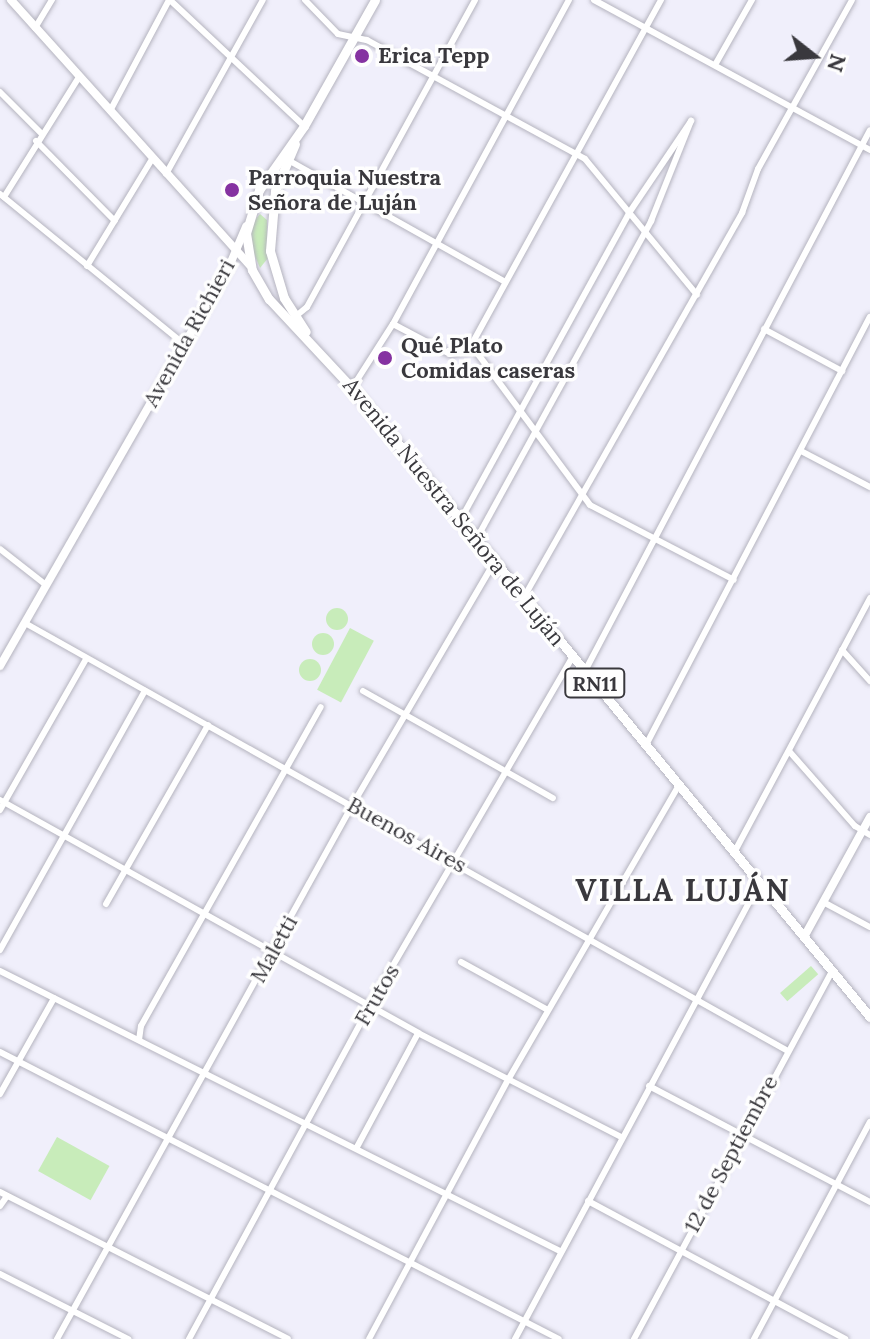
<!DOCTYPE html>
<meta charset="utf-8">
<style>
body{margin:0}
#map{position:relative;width:870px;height:1339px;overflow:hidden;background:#f0effb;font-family:Lora,serif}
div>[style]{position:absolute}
.green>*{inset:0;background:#c8ecba;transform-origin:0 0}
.round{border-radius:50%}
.roads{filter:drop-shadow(0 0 2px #b5b4bf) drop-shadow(0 0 2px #b5b4bf)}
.street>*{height:6px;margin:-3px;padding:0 3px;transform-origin:3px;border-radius:3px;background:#fff}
.secondary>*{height:8px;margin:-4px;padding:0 4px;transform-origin:4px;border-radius:4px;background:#fff}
.primary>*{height:9px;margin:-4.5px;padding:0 4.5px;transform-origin:4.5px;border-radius:4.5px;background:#fff}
.dots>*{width:22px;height:22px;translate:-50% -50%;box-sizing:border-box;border:4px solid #fefefe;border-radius:50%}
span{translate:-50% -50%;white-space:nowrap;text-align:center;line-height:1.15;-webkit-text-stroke:7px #fefefe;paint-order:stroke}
.shield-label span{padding:2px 6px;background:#fefefe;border:2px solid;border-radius:6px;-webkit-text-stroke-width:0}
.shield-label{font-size:20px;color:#39383d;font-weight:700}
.poi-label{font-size:22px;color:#39383d;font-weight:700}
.left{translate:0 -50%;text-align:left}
.street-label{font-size:22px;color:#39383d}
.district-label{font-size:30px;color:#39383d;font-weight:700;letter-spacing:2px}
.north{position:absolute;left:774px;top:16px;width:80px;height:80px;-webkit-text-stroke:6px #fefefe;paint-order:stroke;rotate:107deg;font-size:22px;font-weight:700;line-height:32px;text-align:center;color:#39383d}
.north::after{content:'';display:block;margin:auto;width:28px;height:36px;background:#39383d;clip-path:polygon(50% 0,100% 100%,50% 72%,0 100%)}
</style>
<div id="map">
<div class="green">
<i style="clip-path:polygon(260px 214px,267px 220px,268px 258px,260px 268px,250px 244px,251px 225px)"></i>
<i class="round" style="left:326px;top:608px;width:22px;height:22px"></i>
<i style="left:350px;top:628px;width:27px;height:70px;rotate:28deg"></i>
<i class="round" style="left:312px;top:633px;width:22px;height:22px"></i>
<i class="round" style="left:299px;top:659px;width:22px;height:22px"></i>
<i style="left:811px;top:966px;width:11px;height:41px;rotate:49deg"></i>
<i style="left:57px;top:1137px;width:60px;height:39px;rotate:29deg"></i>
</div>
<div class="roads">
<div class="street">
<i style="left:170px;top:0;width:184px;rotate:43.2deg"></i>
<i style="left:305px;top:0;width:47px;rotate:45.9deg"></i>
<i style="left:338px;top:34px;width:30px;rotate:12deg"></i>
<i style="left:367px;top:40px;width:248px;rotate:28.6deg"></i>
<i style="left:585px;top:159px;width:176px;rotate:50.5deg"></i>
<i style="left:594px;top:0;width:314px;rotate:28.5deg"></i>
<i style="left:35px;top:28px;width:33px;rotate:-59deg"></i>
<i style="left:715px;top:65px;width:75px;rotate:-60.4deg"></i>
<i style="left:0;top:92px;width:58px;rotate:45deg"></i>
<i style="left:110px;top:111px;width:126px;rotate:-62deg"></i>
<i style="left:36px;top:141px;width:112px;rotate:45.4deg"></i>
<i style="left:288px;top:160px;width:249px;rotate:29.3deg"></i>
<i style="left:166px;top:174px;width:199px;rotate:-60.9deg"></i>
<i style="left:0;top:194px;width:237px;rotate:39.2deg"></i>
<i style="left:4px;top:197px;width:142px;rotate:-58deg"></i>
<i style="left:87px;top:266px;width:125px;rotate:-58.7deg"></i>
<i style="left:296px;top:316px;width:14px;rotate:-39deg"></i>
<i style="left:307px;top:307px;width:350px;rotate:-61.3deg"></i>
<i style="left:393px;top:324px;width:64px;rotate:27.8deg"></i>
<i style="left:450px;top:354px;width:18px;rotate:-9deg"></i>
<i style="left:468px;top:351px;width:401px;rotate:-61.2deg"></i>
<i style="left:764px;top:329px;width:89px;rotate:28.3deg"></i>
<i style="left:472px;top:346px;width:198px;rotate:53.4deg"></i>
<i style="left:590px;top:505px;width:162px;rotate:27.5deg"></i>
<i style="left:352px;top:388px;width:76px;rotate:-57.4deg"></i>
<i style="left:393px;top:324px;width:369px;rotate:-61.5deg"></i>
<i style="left:801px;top:451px;width:78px;rotate:27.6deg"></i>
<i style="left:461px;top:519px;width:349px;rotate:-61.2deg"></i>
<i style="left:629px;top:213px;width:111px;rotate:-56deg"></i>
<i style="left:477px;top:538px;width:362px;rotate:-61.2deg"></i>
<i style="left:651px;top:221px;width:108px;rotate:-68.2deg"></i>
<i style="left:0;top:549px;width:58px;rotate:38deg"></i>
<i style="left:524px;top:597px;width:442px;rotate:-60.4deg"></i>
<i style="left:742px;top:213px;width:47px;rotate:-70deg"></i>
<i style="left:758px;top:169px;width:193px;rotate:-60.9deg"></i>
<i style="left:25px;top:623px;width:873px;rotate:29.3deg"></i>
<i style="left:842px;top:650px;width:42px;rotate:47.9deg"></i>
<i style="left:585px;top:671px;width:611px;rotate:-62.22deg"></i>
<i style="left:363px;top:691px;width:218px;rotate:29.4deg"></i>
<i style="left:646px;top:745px;width:483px;rotate:-62.4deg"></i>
<i style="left:789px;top:751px;width:100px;rotate:48.7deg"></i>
<i style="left:855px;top:826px;width:17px;rotate:31deg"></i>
<i style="left:0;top:800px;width:479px;rotate:29.1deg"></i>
<i style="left:418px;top:1033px;width:228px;rotate:27.1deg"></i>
<i style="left:0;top:810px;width:174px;rotate:-60.3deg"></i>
<i style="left:735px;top:851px;width:287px;rotate:-61.9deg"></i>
<i style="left:825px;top:903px;width:51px;rotate:28.1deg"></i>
<i style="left:106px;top:904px;width:206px;rotate:-60.3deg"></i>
<i style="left:0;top:950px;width:297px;rotate:-60.8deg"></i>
<i style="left:461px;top:962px;width:99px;rotate:28.9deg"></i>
<i style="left:0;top:971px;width:626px;rotate:26.57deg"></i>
<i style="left:139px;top:1040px;width:14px;rotate:-82deg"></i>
<i style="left:141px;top:1026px;width:366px;rotate:-60.6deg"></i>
<i style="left:0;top:1052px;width:628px;rotate:27.18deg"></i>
<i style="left:649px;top:1086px;width:250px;rotate:27.7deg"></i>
<i style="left:0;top:1094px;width:110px;rotate:-60.6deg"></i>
<i style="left:357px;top:1147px;width:129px;rotate:-61.8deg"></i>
<i style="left:0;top:1192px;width:323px;rotate:27deg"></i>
<i style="left:588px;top:1201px;width:292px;rotate:28.2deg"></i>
<i style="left:0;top:1206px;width:12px;rotate:-55deg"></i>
<i style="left:0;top:1274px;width:144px;rotate:26.9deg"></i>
<i style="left:57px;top:1339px;width:611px;rotate:-61.05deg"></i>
<i style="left:353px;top:804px;width:281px;rotate:-59.7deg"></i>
<i style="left:189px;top:1339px;width:380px;rotate:-61.5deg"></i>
<i style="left:370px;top:1005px;width:404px;rotate:-59.8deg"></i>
<i style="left:369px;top:1339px;width:294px;rotate:-61.8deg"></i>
<i style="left:508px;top:1080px;width:341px;rotate:-59.9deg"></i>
<i style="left:515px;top:1339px;width:519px;rotate:-61.8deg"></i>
<i style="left:634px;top:1339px;width:418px;rotate:-61.7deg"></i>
<i style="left:754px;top:1339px;width:246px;rotate:-61.9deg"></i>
</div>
<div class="secondary">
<i style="left:11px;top:0;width:357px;rotate:48deg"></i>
<i style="left:0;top:666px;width:465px;rotate:-60.2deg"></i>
<i style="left:231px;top:262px;width:39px;rotate:-67deg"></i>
<i style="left:804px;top:937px;width:137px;rotate:-61.2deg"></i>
</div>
<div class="primary">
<i style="left:375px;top:0;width:145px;rotate:119.4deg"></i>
<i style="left:304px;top:126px;width:78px;rotate:125.1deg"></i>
<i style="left:259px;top:190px;width:45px;rotate:106.8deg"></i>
<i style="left:246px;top:233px;width:37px;rotate:81deg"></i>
<i style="left:252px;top:270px;width:34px;rotate:60deg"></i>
<i style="left:269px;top:299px;width:122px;rotate:47deg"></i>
<i style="left:352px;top:388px;width:815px;rotate:50.53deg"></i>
<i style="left:295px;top:144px;width:51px;rotate:113.1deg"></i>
<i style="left:275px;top:191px;width:60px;rotate:94.8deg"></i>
<i style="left:270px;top:251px;width:49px;rotate:73.4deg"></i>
<i style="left:284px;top:298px;width:40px;rotate:57.1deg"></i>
</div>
</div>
<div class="dots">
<i style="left:362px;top:56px;background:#8532a1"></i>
<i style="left:232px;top:190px;background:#8532a1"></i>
<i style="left:385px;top:358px;background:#8532a1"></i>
</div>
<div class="shield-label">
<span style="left:595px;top:683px">RN11</span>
</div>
<div class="poi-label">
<span class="left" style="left:378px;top:56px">Erica Tepp</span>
<span class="left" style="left:248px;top:190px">Parroquia Nuestra<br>Señora de Luján</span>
<span class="left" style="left:401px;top:358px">Qué Plato<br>Comidas caseras</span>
</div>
<div class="street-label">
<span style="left:189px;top:333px;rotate:-61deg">Avenida Richieri</span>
<span style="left:454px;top:512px;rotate:51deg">Avenida Nuestra Señora de Luján</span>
<span style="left:407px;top:835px;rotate:29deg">Buenos Aires</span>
<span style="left:274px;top:949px;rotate:-61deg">Maletti</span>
<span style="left:377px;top:995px;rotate:-60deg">Frutos</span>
<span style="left:731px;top:1154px;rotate:-62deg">12 de Septiembre</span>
</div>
<div class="district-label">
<span style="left:683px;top:890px">VILLA LUJÁN</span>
</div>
<div class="north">N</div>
</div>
